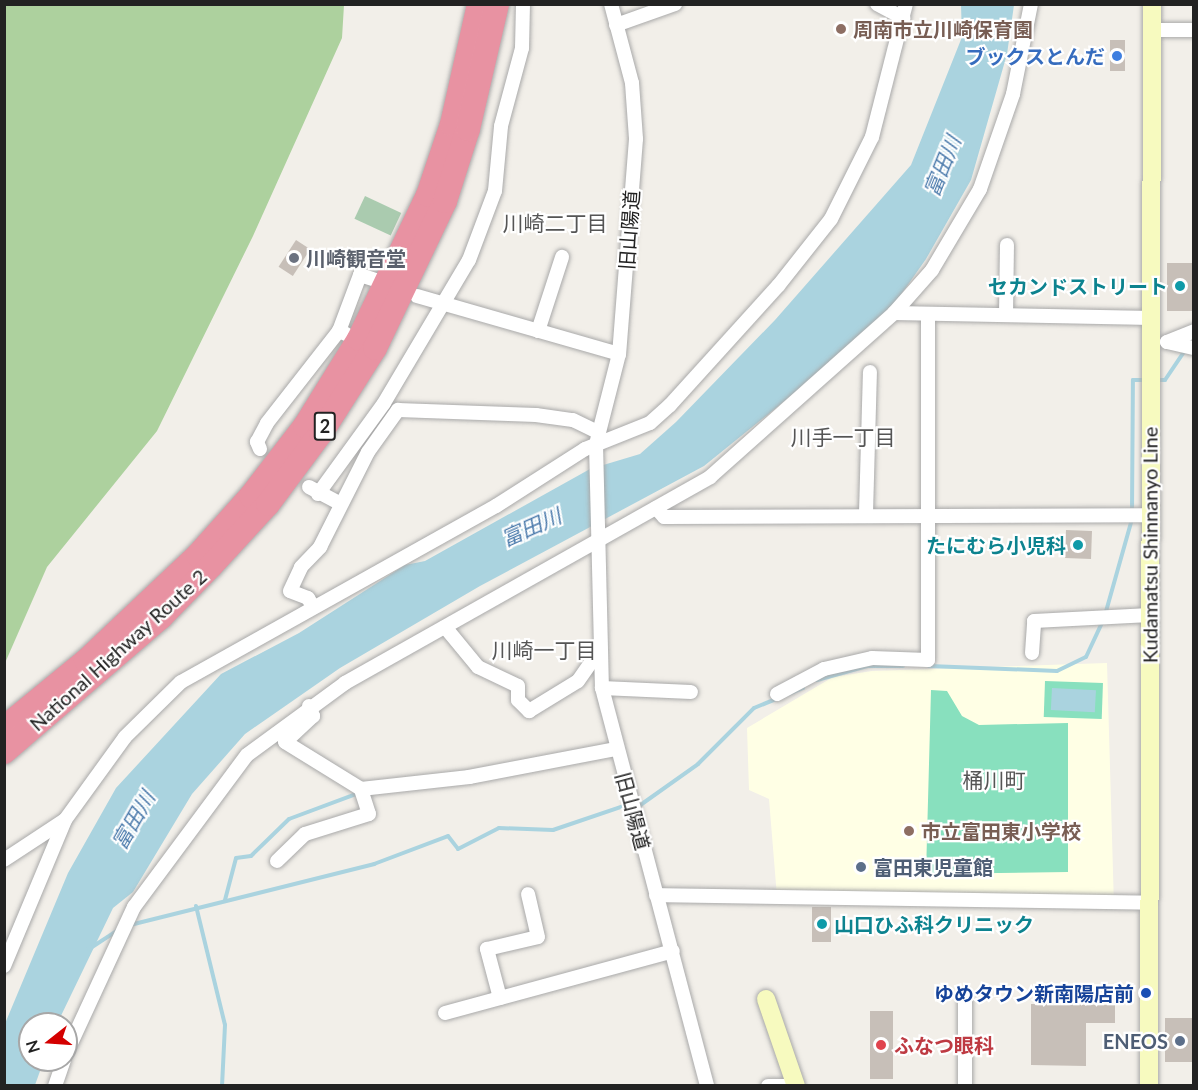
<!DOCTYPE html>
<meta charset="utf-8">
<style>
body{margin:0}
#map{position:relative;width:1198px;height:1090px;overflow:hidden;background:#f2efe9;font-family:Lato,"Noto Sans JP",sans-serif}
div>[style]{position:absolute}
.education>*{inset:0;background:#ffffe5}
.forest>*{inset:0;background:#add19e}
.cemetery>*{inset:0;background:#aacbaf;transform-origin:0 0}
.pitch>*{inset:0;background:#88e0be;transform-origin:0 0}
.water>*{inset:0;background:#aad3df;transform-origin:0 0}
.stream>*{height:4px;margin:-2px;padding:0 2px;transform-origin:2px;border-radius:2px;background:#aad3df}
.building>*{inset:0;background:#c7bfb8;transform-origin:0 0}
.roads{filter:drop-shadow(0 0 2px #a9a9a9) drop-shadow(0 0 2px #a9a9a9)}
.street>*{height:14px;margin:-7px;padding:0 7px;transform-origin:7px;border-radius:7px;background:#fff}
.secondary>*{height:18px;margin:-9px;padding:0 9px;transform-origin:9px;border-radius:9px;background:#f7fabf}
.highway>*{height:24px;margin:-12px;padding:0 12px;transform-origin:12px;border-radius:12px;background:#e892a2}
.dots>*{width:16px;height:16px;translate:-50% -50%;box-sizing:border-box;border:3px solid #fff;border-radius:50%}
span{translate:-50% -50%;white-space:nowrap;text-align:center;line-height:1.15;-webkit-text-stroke:4.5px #fff;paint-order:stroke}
.shield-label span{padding:2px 4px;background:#fff;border:2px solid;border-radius:4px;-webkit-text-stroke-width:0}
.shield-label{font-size:18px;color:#222;font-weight:700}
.education-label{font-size:20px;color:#785e54;font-weight:700}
.left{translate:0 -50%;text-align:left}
.shop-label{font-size:20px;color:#366cbe;font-weight:700}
.right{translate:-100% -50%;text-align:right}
.street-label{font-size:20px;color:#222}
.worship-label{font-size:20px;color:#5b616d;font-weight:700}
.culture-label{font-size:20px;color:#0d838f;font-weight:700}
.service-label{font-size:20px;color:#4e5e75;font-weight:700}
.transit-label{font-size:20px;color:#164399;font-weight:700}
.health-label{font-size:20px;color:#be3a42;font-weight:700}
.water-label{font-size:21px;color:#4a7aab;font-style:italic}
.neighbourhood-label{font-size:21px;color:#555}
.frame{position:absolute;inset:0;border:6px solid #222;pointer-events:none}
.north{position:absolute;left:18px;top:1012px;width:60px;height:60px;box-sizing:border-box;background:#fff;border:2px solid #a7a7a7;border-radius:50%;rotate:253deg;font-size:16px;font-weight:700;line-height:24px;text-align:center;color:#222}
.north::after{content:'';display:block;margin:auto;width:21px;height:27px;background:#d40000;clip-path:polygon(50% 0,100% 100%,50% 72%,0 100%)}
</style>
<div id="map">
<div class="education">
<i style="clip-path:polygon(1107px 663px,1114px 906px,777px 897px,769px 799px,749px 790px,747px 728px,833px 677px,872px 671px)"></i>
</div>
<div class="forest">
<i style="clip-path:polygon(5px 4px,344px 5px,342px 38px,253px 236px,157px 431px,47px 567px,5px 663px)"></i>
</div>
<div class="cemetery">
<i style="left:365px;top:196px;width:40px;height:25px;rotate:25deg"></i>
</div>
<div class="pitch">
<i style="left:1045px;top:681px;width:58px;height:36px;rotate:2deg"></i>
<i style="clip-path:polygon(931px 690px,947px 691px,962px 716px,979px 725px,1068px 723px,1068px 872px,926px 874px)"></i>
</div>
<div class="water">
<i style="clip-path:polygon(961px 5px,1014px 5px,1007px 54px,971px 180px,926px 259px,881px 323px,704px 466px,480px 586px,340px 668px,245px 734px,192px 794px,133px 892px,113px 908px,57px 1024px,30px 1024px,30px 1060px,44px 1060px,35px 1085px,5px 1085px,4px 1026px,68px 873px,116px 788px,221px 674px,299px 633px,405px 565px,425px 561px,590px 469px,640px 454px,676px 422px,775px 320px,911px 165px,962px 37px)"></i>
<i style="left:1052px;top:688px;width:44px;height:22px;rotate:3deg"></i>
</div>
<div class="stream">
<i style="left:1157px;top:380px;width:8px"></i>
<i style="left:1165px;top:380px;width:36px;rotate:-56deg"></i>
<i style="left:1132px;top:512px;width:132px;rotate:-89.6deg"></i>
<i style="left:1133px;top:380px;width:14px"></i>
<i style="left:1105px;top:615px;width:100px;rotate:-74.3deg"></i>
<i style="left:929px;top:666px;width:128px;rotate:2.2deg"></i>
<i style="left:1057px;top:671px;width:32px;rotate:-26deg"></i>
<i style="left:1086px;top:657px;width:38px;rotate:-65deg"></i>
<i style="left:817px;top:680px;width:52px;rotate:-15.6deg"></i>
<i style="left:867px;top:666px;width:36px"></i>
<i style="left:225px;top:900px;width:43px;rotate:-75.3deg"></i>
<i style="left:236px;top:858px;width:15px;rotate:-8deg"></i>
<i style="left:251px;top:856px;width:53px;rotate:-44.2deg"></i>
<i style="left:289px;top:819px;width:72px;rotate:-20.5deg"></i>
<i style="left:196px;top:906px;width:122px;rotate:76.3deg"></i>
<i style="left:225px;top:1025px;width:61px;rotate:92.8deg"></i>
<i style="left:130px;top:925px;width:252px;rotate:-14deg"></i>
<i style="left:374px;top:864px;width:79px;rotate:-20.7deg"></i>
<i style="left:448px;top:836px;width:16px;rotate:52deg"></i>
<i style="left:458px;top:849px;width:46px;rotate:-27.1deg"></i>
<i style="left:499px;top:828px;width:54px;rotate:2.1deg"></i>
<i style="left:553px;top:830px;width:75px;rotate:-18.7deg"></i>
<i style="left:624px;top:806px;width:15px"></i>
<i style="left:639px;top:806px;width:72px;rotate:-35.4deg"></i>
<i style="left:698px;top:764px;width:79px;rotate:-45deg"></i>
<i style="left:754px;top:708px;width:53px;rotate:-22.2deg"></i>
<i style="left:89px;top:949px;width:35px;rotate:-33deg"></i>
</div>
<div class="building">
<i style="left:1110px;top:40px;width:15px;height:31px"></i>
<i style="left:296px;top:240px;width:17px;height:32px;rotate:33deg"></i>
<i style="left:1167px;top:263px;width:27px;height:48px"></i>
<i style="left:1066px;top:530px;width:26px;height:28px;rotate:2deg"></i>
<i style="left:812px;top:907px;width:19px;height:35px"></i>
<i style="clip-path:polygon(1031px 1004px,1115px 1005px,1115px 1023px,1086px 1023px,1086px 1066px,1031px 1065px)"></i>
<i style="left:870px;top:1011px;width:23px;height:68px"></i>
<i style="left:1194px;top:1018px;width:44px;height:29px;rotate:90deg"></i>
</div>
<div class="roads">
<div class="street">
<i style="left:611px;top:4px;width:82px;rotate:75.1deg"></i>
<i style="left:632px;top:83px;width:56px;rotate:85.9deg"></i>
<i style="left:636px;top:139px;width:216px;rotate:94.5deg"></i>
<i style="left:619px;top:354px;width:93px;rotate:104.3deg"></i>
<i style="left:596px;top:444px;width:244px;rotate:88.6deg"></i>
<i style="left:602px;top:688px;width:412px;rotate:75.2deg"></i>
<i style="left:877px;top:4px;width:30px;rotate:28deg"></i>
<i style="left:616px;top:25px;width:63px;rotate:-19.6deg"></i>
<i style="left:1152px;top:30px;width:42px"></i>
<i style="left:417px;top:296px;width:210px;rotate:16deg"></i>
<i style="left:894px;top:313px;width:258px;rotate:1.1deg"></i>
<i style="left:1006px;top:315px;width:70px;rotate:-89.2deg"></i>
<i style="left:538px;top:331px;width:78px;rotate:-72deg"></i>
<i style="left:346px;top:334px;width:8px;rotate:-157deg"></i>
<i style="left:339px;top:331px;width:60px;rotate:-69.4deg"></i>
<i style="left:360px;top:275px;width:16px;rotate:18deg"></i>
<i style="left:1167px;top:342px;width:29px;rotate:-22deg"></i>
<i style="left:1167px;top:342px;width:28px;rotate:13deg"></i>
<i style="left:260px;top:449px;width:8px;rotate:-113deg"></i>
<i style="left:257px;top:442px;width:21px;rotate:-62deg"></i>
<i style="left:267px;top:423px;width:117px;rotate:-52deg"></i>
<i style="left:309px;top:487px;width:36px;rotate:28deg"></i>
<i style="left:318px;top:494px;width:112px;rotate:-54deg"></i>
<i style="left:384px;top:403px;width:166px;rotate:-59.3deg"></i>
<i style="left:469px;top:260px;width:74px;rotate:-69.4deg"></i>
<i style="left:495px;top:191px;width:65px;rotate:-84.7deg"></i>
<i style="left:501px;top:126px;width:81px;rotate:-74.9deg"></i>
<i style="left:522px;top:48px;width:44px;rotate:-88.7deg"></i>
<i style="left:656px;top:508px;width:12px;rotate:48deg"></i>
<i style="left:664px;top:517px;width:486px;rotate:-0.2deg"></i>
<i style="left:866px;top:513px;width:141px;rotate:-88.4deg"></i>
<i style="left:313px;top:607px;width:10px;rotate:-119deg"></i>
<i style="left:308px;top:598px;width:19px;rotate:-159deg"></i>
<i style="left:290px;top:591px;width:26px;rotate:-65deg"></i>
<i style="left:301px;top:567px;width:28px;rotate:-46deg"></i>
<i style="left:320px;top:547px;width:106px;rotate:-63.2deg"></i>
<i style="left:368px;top:452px;width:52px;rotate:-54.5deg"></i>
<i style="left:398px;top:410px;width:138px;rotate:2.1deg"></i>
<i style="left:536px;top:415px;width:37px;rotate:8deg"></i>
<i style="left:573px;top:420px;width:28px;rotate:26deg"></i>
<i style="left:445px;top:627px;width:52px;rotate:50.5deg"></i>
<i style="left:478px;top:667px;width:44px;rotate:25.4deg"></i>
<i style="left:518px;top:686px;width:14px;rotate:90deg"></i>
<i style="left:518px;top:700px;width:16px;rotate:45deg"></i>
<i style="left:529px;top:711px;width:57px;rotate:-31.5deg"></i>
<i style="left:578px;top:681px;width:24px;rotate:-55deg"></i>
<i style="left:592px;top:661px;width:8px;rotate:-14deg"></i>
<i style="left:1032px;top:653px;width:32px;rotate:-86deg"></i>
<i style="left:1034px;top:621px;width:116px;rotate:-3deg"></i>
<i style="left:602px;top:688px;width:89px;rotate:2.6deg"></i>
<i style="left:777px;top:694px;width:53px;rotate:-28deg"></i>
<i style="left:824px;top:669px;width:49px;rotate:-12.9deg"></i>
<i style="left:872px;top:658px;width:56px;rotate:2deg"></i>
<i style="left:928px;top:660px;width:345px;rotate:-90deg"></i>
<i style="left:309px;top:706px;width:11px;rotate:68deg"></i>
<i style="left:313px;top:716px;width:38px;rotate:137deg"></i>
<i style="left:285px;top:742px;width:89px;rotate:31.7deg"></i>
<i style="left:361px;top:789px;width:109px;rotate:-6.3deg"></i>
<i style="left:469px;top:777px;width:150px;rotate:-10.8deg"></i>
<i style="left:4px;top:860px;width:73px;rotate:-33.3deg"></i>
<i style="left:65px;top:820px;width:102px;rotate:-54.1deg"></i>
<i style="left:125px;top:737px;width:78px;rotate:-44.5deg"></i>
<i style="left:181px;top:682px;width:361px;rotate:-29.2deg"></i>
<i style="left:496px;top:506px;width:106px;rotate:-32.6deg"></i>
<i style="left:585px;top:449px;width:70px;rotate:-21.8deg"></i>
<i style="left:650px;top:423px;width:27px;rotate:-42deg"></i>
<i style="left:670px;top:405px;width:161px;rotate:-47.8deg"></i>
<i style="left:778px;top:286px;width:85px;rotate:-51.7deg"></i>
<i style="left:831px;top:219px;width:92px;rotate:-63.4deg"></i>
<i style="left:872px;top:137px;width:137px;rotate:-75.7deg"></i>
<i style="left:277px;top:861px;width:39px;rotate:-44deg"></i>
<i style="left:305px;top:834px;width:67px;rotate:-17.4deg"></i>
<i style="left:369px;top:814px;width:26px;rotate:-108deg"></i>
<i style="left:656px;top:895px;width:491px;rotate:0.9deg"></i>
<i style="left:4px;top:966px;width:158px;rotate:-67.3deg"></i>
<i style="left:500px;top:998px;width:51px;rotate:-104.9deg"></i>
<i style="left:487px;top:949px;width:52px;rotate:-13.2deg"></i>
<i style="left:538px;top:937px;width:44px;rotate:-103.1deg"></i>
<i style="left:445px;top:1013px;width:236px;rotate:-15.2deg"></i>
<i style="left:66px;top:1054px;width:162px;rotate:-65.2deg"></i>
<i style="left:134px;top:907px;width:189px;rotate:-53.4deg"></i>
<i style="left:247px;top:755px;width:122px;rotate:-36.3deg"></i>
<i style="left:345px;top:683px;width:419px;rotate:-29.4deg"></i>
<i style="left:710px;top:477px;width:246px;rotate:-41.7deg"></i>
<i style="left:894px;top:313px;width:57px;rotate:-48.5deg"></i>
<i style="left:932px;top:270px;width:94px;rotate:-59.3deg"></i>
<i style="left:980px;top:189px;width:101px;rotate:-70.8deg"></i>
<i style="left:1013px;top:94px;width:92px;rotate:-78.7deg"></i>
<i style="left:55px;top:1086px;width:28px;rotate:-71deg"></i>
<i style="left:768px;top:1086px;width:22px"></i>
<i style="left:965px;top:1086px;width:87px;rotate:-90deg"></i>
</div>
<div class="secondary">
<i style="left:766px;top:999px;width:92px;rotate:71deg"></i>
<i style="left:1149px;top:1086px;width:1082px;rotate:-89.84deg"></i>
</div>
<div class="highway">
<i style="left:4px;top:728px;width:106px;rotate:-39.3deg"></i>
<i style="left:86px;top:661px;width:154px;rotate:-43.4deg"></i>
<i style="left:198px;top:555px;width:79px;rotate:-48.1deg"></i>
<i style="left:251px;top:496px;width:88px;rotate:-52.4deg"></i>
<i style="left:305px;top:426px;width:102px;rotate:-58.2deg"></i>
<i style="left:359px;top:339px;width:160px;rotate:-64.4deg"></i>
<i style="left:428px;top:195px;width:75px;rotate:-71.3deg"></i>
<i style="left:452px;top:124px;width:123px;rotate:-77.3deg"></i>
<i style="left:4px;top:752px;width:206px;rotate:-40.7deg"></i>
<i style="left:160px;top:618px;width:73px;rotate:-45.6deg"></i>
<i style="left:211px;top:566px;width:84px;rotate:-47.4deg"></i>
<i style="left:268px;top:504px;width:89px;rotate:-53.3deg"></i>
<i style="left:321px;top:433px;width:101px;rotate:-57.6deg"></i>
<i style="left:375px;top:348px;width:163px;rotate:-64.5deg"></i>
<i style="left:445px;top:201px;width:76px;rotate:-72.3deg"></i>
<i style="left:468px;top:129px;width:128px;rotate:-76.9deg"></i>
</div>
</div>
<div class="dots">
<i style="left:841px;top:29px;background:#8d6e63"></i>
<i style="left:1117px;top:56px;background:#3f7fe0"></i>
<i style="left:294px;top:258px;background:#6b7280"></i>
<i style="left:1180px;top:286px;background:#0f9aa8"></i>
<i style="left:1078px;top:545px;background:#0f9aa8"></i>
<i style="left:909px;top:831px;background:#8d6e63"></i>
<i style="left:861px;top:867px;background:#5c6f8a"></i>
<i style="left:822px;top:924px;background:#0f9aa8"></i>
<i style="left:1146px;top:993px;background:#1a4fb4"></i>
<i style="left:1180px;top:1041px;background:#5c6f8a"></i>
<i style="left:881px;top:1045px;background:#e0444e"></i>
</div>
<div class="shield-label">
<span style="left:325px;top:426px">2</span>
</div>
<div class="education-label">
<span class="left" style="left:853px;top:29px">周南市立川崎保育園</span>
<span class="left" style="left:921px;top:831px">市立富田東小学校</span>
</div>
<div class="shop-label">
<span class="right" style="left:1105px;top:56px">ブックスとんだ</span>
</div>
<div class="street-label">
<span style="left:629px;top:230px;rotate:-86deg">旧山陽道</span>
<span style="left:1150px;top:545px;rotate:-90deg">Kudamatsu Shinnanyo Line</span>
<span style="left:118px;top:650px;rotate:-42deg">National Highway Route 2</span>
<span style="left:633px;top:811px;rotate:75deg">旧山陽道</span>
</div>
<div class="worship-label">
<span class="left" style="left:306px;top:258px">川崎観音堂</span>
</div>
<div class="culture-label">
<span class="right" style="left:1168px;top:286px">セカンドストリート</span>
<span class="right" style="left:1066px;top:545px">たにむら小児科</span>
<span class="left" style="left:834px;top:924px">山口ひふ科クリニック</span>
</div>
<div class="service-label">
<span class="left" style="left:873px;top:867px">富田東児童館</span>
<span class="right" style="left:1168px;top:1041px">ENEOS</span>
</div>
<div class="transit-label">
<span class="right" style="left:1134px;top:993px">ゆめタウン新南陽店前</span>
</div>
<div class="health-label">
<span class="left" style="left:894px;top:1045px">ふなつ眼科</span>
</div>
<div class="water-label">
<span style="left:942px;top:166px;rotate:-68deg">富田川</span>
<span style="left:531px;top:527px;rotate:-24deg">富田川</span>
<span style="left:133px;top:820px;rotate:-60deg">富田川</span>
</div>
<div class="neighbourhood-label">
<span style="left:555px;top:223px">川崎二丁目</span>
<span style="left:843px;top:437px">川手一丁目</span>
<span style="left:544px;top:650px">川崎一丁目</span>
<span style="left:994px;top:780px">桶川町</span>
</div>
<div class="frame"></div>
<div class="north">N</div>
</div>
